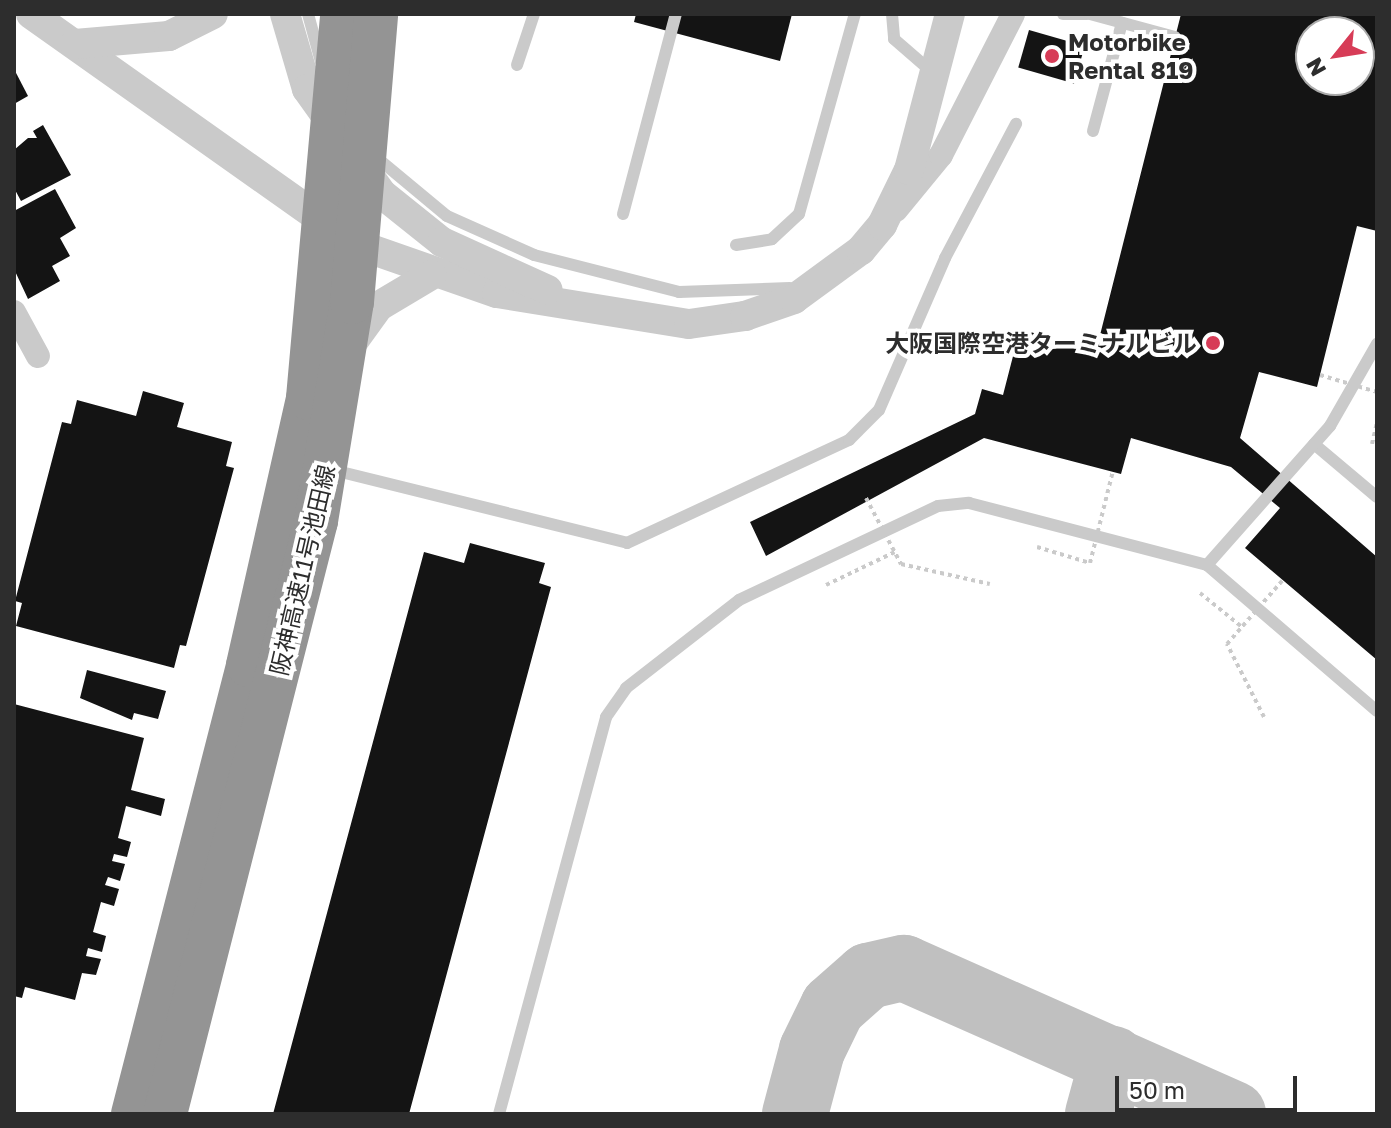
<!DOCTYPE html>
<meta charset="utf-8">
<style>
body{margin:0}
#map{position:relative;width:1391px;height:1128px;overflow:hidden;background:#fff;font-family:"Golos Text","Noto Sans JP",sans-serif}
div>[style]{position:absolute}
.taxiway>*{height:66px;margin:-33px;padding:0 33px;transform-origin:33px;border-radius:33px;background:#c0c0c0}
.building>*{inset:0;background:#141414;transform-origin:0 0}
.path>*{height:4px;margin-top:-2px;transform-origin:0;background:repeating-linear-gradient(90deg,#cacaca 0 4px,transparent 0 8px)}
.service>*{height:12px;margin:-6px;padding:0 6px;transform-origin:6px;border-radius:6px;background:#cacaca}
.minor>*{height:24px;margin:-12px;padding:0 12px;transform-origin:12px;border-radius:12px;background:#cacaca}
.tertiary>*{height:30px;margin:-15px;padding:0 15px;transform-origin:15px;border-radius:15px;background:#cacaca}
.path-bridge>*{height:4px;margin-top:-2px;transform-origin:0;background:repeating-linear-gradient(90deg,#cacaca 0 4px,transparent 0 8px)}
.motorway-bridge>*{height:44px;margin:-22px;padding:0 22px;transform-origin:22px;border-radius:22px;background:#949494}
.dots>*{width:22px;height:22px;translate:-50% -50%;box-sizing:border-box;border:4px solid #fff;border-radius:50%}
span{translate:-50% -50%;white-space:nowrap;text-align:center;line-height:1.15;-webkit-text-stroke:8px #fff;paint-order:stroke}
.poi-label{font-size:24px;color:#2d2d2d;font-weight:700}
.left{translate:0 -50%;text-align:left}
.right{translate:-100% -50%;text-align:right}
.street-label{font-size:24px;color:#2d2d2d}
.frame{position:absolute;inset:0;border:16px solid #2d2d2d;pointer-events:none}
.north{position:absolute;left:1295px;top:16px;width:80px;height:80px;box-sizing:border-box;background:#fff;border:2px solid #ababab;border-radius:50%;rotate:240deg;font-size:22px;font-weight:700;line-height:32px;text-align:center;color:#2d2d2d}
.north::after{content:'';display:block;margin:auto;width:28px;height:36px;background:#d73c57;clip-path:polygon(50% 0,100% 100%,50% 72%,0 100%)}
.scale{position:absolute;left:1115px;top:1076px;width:182px;height:36px;box-sizing:border-box;border:4px solid #2d2d2d;border-top:0;padding-left:10px;font-size:24px;line-height:28px;white-space:nowrap;color:#2d2d2d;-webkit-text-stroke:6px #fff;paint-order:stroke}
</style>
<div id="map">
<div class="taxiway">
<i style="left:795px;top:1114px;width:66px;rotate:-75.1deg"></i>
<i style="left:812px;top:1050px;width:48px;rotate:-64deg"></i>
<i style="left:833px;top:1007px;width:47px;rotate:-41.5deg"></i>
<i style="left:868px;top:976px;width:37px;rotate:-13deg"></i>
<i style="left:904px;top:968px;width:360px;rotate:23.9deg"></i>
<i style="left:1098px;top:1114px;width:57px;rotate:-74.7deg"></i>
</div>
<div class="building">
<i style="clip-path:polygon(636px 14px,792px 14px,780px 61px,634px 22px)"></i>
<i style="clip-path:polygon(evenodd,1181px 14px,1377px 14px,1377px 231px,1357px 226px,1317px 387px,1259px 372px,1240px 438px,1377px 557px,1377px 660px,1245px 548px,1280px 508px,1231px 467px,1131px 438px,1121px 474px,984px 438px,766px 556px,750px 522px,975px 414px,982px 389px,1003px 395px,1020px 329px,1096px 351px,1181px 14px,1311px 32px,1359px 32px,1359px 80px,1311px 80px,1311px 32px)"></i>
<i style="left:1029px;top:30px;width:58px;height:39px;rotate:16deg"></i>
<i style="clip-path:polygon(14px 69px,28px 96px,14px 104px)"></i>
<i style="clip-path:polygon(43px 125px,71px 175px,21px 201px,14px 188px,14px 150px,28px 138px,37px 138px,33px 131px)"></i>
<i style="clip-path:polygon(55px 189px,76px 228px,60px 238px,70px 256px,52px 266px,60px 281px,28px 299px,14px 269px,14px 211px)"></i>
<i style="clip-path:polygon(143px 391px,184px 403px,177px 427px,232px 442px,226px 466px,234px 468px,186px 646px,180px 645px,174px 668px,16px 626px,22px 603px,15px 601px,62px 422px,71px 424px,77px 400px,136px 416px)"></i>
<i style="clip-path:polygon(470px 543px,545px 563px,539px 583px,551px 587px,409px 1114px,273px 1114px,424px 552px,464px 563px)"></i>
<i style="clip-path:polygon(87px 670px,166px 691px,158px 719px,134px 713px,132px 720px,80px 698px)"></i>
<i style="clip-path:polygon(14px 704px,144px 738px,131px 790px,165px 799px,161px 816px,126px 806px,118px 838px,131px 842px,127px 857px,114px 854px,112px 861px,125px 864px,120px 881px,108px 877px,105px 885px,119px 889px,114px 906px,101px 902px,93px 932px,106px 936px,102px 952px,88px 948px,86px 956px,101px 959px,96px 975px,82px 973px,75px 1000px,25px 987px,22px 998px,14px 996px)"></i>
</div>
<div class="path">
<i style="left:1372px;top:444px;width:23px;rotate:-77deg"></i>
<i style="left:1037px;top:547px;width:55px;rotate:16.8deg"></i>
<i style="left:826px;top:585px;width:76px;rotate:-25.6deg"></i>
<i style="left:1200px;top:593px;width:54px;rotate:39deg"></i>
</div>
<div class="service">
<i style="left:308px;top:14px;width:50px;rotate:74.8deg"></i>
<i style="left:892px;top:14px;width:25px;rotate:85deg"></i>
<i style="left:894px;top:39px;width:50px;rotate:41deg"></i>
<i style="left:1063px;top:14px;width:24px"></i>
<i style="left:1090px;top:14px;width:88px;rotate:15.1deg"></i>
<i style="left:517px;top:65px;width:54px;rotate:-71.6deg"></i>
<i style="left:1093px;top:131px;width:112px;rotate:-75deg"></i>
<i style="left:376px;top:157px;width:92px;rotate:39.7deg"></i>
<i style="left:447px;top:216px;width:95px;rotate:24.1deg"></i>
<i style="left:534px;top:255px;width:150px;rotate:14.3deg"></i>
<i style="left:679px;top:292px;width:111px;rotate:-2.1deg"></i>
<i style="left:623px;top:214px;width:207px;rotate:-75.2deg"></i>
<i style="left:736px;top:245px;width:36px;rotate:-9deg"></i>
<i style="left:772px;top:239px;width:37px;rotate:-43deg"></i>
<i style="left:799px;top:214px;width:208px;rotate:-74.4deg"></i>
<i style="left:1314px;top:444px;width:82px;rotate:40.1deg"></i>
<i style="left:333px;top:470px;width:303px;rotate:13.9deg"></i>
<i style="left:627px;top:543px;width:245px;rotate:-24.9deg"></i>
<i style="left:849px;top:440px;width:42px;rotate:-45deg"></i>
<i style="left:879px;top:410px;width:166px;rotate:-66.5deg"></i>
<i style="left:945px;top:258px;width:152px;rotate:-62.1deg"></i>
<i style="left:1207px;top:565px;width:224px;rotate:40.7deg"></i>
<i style="left:499px;top:1114px;width:411px;rotate:-74.9deg"></i>
<i style="left:606px;top:717px;width:35px;rotate:-55deg"></i>
<i style="left:626px;top:688px;width:143px;rotate:-37.9deg"></i>
<i style="left:739px;top:600px;width:220px;rotate:-25.3deg"></i>
<i style="left:938px;top:506px;width:31px;rotate:-6deg"></i>
<i style="left:969px;top:503px;width:246px;rotate:14.6deg"></i>
<i style="left:1207px;top:565px;width:186px;rotate:-48.5deg"></i>
<i style="left:1330px;top:426px;width:95px;rotate:-60.2deg"></i>
</div>
<div class="minor">
<i style="left:896px;top:210px;width:71px;rotate:-50.7deg"></i>
<i style="left:941px;top:155px;width:158px;rotate:-62.9deg"></i>
<i style="left:14px;top:312px;width:50px;rotate:61.4deg"></i>
</div>
<div class="tertiary">
<i style="left:31px;top:14px;width:398px;rotate:35.3deg"></i>
<i style="left:356px;top:244px;width:149px;rotate:19.2deg"></i>
<i style="left:497px;top:293px;width:194px;rotate:9.2deg"></i>
<i style="left:689px;top:324px;width:57px;rotate:-8.1deg"></i>
<i style="left:745px;top:316px;width:52px;rotate:-19.1deg"></i>
<i style="left:794px;top:299px;width:83px;rotate:-36.2deg"></i>
<i style="left:861px;top:250px;width:33px;rotate:-50deg"></i>
<i style="left:882px;top:225px;width:61px;rotate:-63.9deg"></i>
<i style="left:909px;top:170px;width:161px;rotate:-75.3deg"></i>
<i style="left:285px;top:14px;width:78px;rotate:73.7deg"></i>
<i style="left:307px;top:89px;width:129px;rotate:54.5deg"></i>
<i style="left:382px;top:194px;width:77px;rotate:38.7deg"></i>
<i style="left:442px;top:242px;width:116px;rotate:24.4deg"></i>
<i style="left:75px;top:44px;width:94px;rotate:-4.9deg"></i>
<i style="left:169px;top:36px;width:49px;rotate:-26.6deg"></i>
<i style="left:350px;top:346px;width:49px;rotate:-54.1deg"></i>
<i style="left:379px;top:306px;width:61px;rotate:-30.8deg"></i>
</div>
<div class="path-bridge">
<i style="left:1320px;top:375px;width:59px;rotate:16.6deg"></i>
<i style="left:866px;top:498px;width:75px;rotate:62.1deg"></i>
<i style="left:901px;top:564px;width:91px;rotate:12.7deg"></i>
<i style="left:1090px;top:563px;width:95px;rotate:-76deg"></i>
<i style="left:1264px;top:717px;width:82px;rotate:-116.9deg"></i>
<i style="left:1227px;top:644px;width:84px;rotate:-48.9deg"></i>
</div>
<div class="motorway-bridge">
<i style="left:133px;top:1114px;width:463px;rotate:-75.6deg"></i>
<i style="left:248px;top:665px;width:274px;rotate:-77.3deg"></i>
<i style="left:308px;top:398px;width:386px;rotate:-84.9deg"></i>
<i style="left:165px;top:1114px;width:612px;rotate:-75.71deg"></i>
<i style="left:316px;top:521px;width:222px;rotate:-80.7deg"></i>
<i style="left:352px;top:302px;width:289px;rotate:-85.2deg"></i>
</div>
<div class="dots">
<i style="left:1052px;top:56px;background:#d73c57"></i>
<i style="left:1213px;top:343px;background:#d73c57"></i>
</div>
<div class="poi-label">
<span class="left" style="left:1068px;top:56px">Motorbike<br>Rental 819</span>
<span class="right" style="left:1197px;top:343px">大阪国際空港ターミナルビル</span>
</div>
<div class="street-label">
<span style="left:302px;top:570px;rotate:-77deg">阪神高速11号池田線</span>
</div>
<div class="frame"></div>
<div class="north">N</div>
<div class="scale">50 m</div>
</div>
